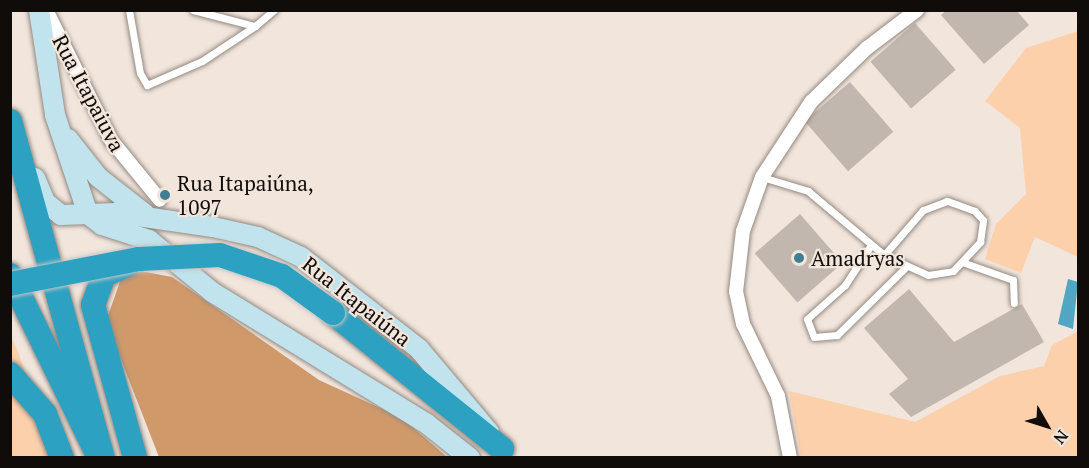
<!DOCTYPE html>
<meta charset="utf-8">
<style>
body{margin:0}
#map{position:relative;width:1089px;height:468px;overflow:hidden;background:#f1e5dc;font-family:"PT Serif",serif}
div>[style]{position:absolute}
.green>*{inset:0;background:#fcd0ab}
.forest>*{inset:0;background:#d0996a}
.water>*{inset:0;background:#51a7c2}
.building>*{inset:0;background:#c2b7ae;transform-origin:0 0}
.roads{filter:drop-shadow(0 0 2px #938980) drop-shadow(0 0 2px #938980)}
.service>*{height:7px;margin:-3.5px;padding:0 3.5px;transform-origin:3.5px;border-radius:3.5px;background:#fff}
.minor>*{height:14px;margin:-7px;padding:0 7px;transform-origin:7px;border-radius:7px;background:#fff}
.secondary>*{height:20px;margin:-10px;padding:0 10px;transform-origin:10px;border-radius:10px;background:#c0e3ed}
.motorway>*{height:24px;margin:-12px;padding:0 12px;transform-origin:12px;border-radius:12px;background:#2da1c2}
.bridges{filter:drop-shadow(0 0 2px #c5c5c4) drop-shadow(0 0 2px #c5c5c4)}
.motorway-bridge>*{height:24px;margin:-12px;padding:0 12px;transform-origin:12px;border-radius:12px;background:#2da1c2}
.dots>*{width:16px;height:16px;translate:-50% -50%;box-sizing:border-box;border:3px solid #f1e5dc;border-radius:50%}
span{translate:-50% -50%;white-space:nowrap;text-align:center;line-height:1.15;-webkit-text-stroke:4.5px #f1e5dc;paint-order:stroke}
.street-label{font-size:21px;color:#0f0c09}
.poi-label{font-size:21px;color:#0f0c09}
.left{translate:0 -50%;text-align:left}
.frame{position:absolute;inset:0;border:12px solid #0f0c09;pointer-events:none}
.north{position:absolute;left:1017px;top:396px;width:60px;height:60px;-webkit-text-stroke:4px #f1e5dc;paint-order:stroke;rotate:129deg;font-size:16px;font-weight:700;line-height:24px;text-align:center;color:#0f0c09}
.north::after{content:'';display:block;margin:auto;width:21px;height:27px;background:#0f0c09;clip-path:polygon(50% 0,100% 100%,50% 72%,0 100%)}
</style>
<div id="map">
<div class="green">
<i style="clip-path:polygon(1078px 31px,1078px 257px,1035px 237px,1021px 273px,985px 259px,996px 224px,1026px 194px,1020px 128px,985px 101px,1026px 48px)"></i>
<i style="clip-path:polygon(1078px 331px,1078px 457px,801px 457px,789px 391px,915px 422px,1000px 376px,1044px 366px,1052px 345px)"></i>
<i style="clip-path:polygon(10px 334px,17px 349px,55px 457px,11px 457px)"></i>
</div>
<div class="forest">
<i style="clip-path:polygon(141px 271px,172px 277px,319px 380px,402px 418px,447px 457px,159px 457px,106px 321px,121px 279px)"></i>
</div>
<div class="water">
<i style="clip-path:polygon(1068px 279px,1078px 282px,1073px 329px,1058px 324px)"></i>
</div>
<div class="building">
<i style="clip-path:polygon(947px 10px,1016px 10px,1029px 25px,984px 64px,941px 15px)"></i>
<i style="left:915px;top:23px;width:62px;height:59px;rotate:49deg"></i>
<i style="left:850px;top:82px;width:66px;height:60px;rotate:49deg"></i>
<i style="left:800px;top:214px;width:65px;height:60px;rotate:49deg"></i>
<i style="clip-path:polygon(909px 289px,954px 342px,1022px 304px,1044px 342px,911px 417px,889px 394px,908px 379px,864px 328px)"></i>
</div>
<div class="roads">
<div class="service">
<i style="left:129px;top:10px;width:64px;rotate:80.1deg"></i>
<i style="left:140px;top:73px;width:14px;rotate:60deg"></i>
<i style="left:147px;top:85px;width:60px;rotate:-23.6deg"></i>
<i style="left:202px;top:61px;width:64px;rotate:-33.4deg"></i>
<i style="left:193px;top:10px;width:64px;rotate:14.5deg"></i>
<i style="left:255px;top:26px;width:25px;rotate:-40deg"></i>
<i style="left:762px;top:177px;width:48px;rotate:16.9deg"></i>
<i style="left:808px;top:191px;width:99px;rotate:40.1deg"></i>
<i style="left:884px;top:255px;width:48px;rotate:24.4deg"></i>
<i style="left:928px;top:275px;width:25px;rotate:-9deg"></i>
<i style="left:953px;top:271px;width:40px;rotate:-47deg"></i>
<i style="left:980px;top:242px;width:22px;rotate:-82deg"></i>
<i style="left:983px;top:220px;width:12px;rotate:-132deg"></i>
<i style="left:975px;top:211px;width:30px;rotate:-160deg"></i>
<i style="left:947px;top:201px;width:26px;rotate:159deg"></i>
<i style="left:923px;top:210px;width:60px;rotate:130.9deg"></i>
<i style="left:871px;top:245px;width:48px;rotate:123deg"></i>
<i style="left:845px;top:285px;width:51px;rotate:138.2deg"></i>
<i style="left:807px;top:319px;width:19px;rotate:69deg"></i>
<i style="left:814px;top:337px;width:23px;rotate:-5deg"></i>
<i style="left:837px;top:335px;width:95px;rotate:-44.6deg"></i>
<i style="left:962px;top:262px;width:54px;rotate:19.4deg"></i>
<i style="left:1013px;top:280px;width:23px;rotate:88deg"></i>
</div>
<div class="minor">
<i style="left:46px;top:10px;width:145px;rotate:63.4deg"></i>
<i style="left:111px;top:140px;width:77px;rotate:50.8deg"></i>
<i style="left:790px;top:458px;width:63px;rotate:-101deg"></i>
<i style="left:778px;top:396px;width:80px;rotate:-115.9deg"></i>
<i style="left:743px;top:324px;width:33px;rotate:-102deg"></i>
<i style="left:736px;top:292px;width:61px;rotate:-83.5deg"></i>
<i style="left:743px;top:231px;width:57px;rotate:-70.6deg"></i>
<i style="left:762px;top:177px;width:90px;rotate:-56.8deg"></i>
<i style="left:811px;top:102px;width:78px;rotate:-44deg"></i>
<i style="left:867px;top:48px;width:63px;rotate:-37.2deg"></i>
</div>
<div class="secondary">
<i style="left:39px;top:10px;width:106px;rotate:81.3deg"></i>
<i style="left:55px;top:115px;width:104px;rotate:71.6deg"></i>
<i style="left:88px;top:214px;width:18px;rotate:38deg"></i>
<i style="left:102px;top:225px;width:49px;rotate:17.7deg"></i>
<i style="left:149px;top:240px;width:82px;rotate:39.5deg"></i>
<i style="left:212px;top:292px;width:252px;rotate:31.5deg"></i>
<i style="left:427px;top:424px;width:55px;rotate:38.3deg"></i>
<i style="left:68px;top:139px;width:48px;rotate:51.7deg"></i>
<i style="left:98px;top:177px;width:60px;rotate:38.2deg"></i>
<i style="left:35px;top:178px;width:26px;rotate:67deg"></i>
<i style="left:45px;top:202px;width:21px;rotate:39deg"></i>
<i style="left:61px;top:215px;width:56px;rotate:-2deg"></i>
<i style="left:117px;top:213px;width:97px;rotate:8.3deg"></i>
<i style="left:213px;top:227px;width:46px;rotate:12.5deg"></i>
<i style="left:258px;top:237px;width:47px;rotate:24.9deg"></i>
<i style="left:301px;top:257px;width:150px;rotate:37.9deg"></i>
<i style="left:419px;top:349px;width:109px;rotate:49.9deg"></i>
</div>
<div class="motorway">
<i style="left:10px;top:121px;width:350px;rotate:74.6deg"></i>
<i style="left:129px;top:264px;width:27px;rotate:156deg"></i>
<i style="left:104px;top:275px;width:32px;rotate:110deg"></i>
<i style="left:93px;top:305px;width:159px;rotate:74.6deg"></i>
<i style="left:10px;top:275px;width:198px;rotate:64deg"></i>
<i style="left:333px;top:313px;width:217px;rotate:38.8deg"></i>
<i style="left:10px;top:374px;width:53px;rotate:48.8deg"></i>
<i style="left:45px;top:414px;width:47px;rotate:68.9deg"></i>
</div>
</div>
<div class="bridges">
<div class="motorway-bridge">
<i style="left:10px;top:284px;width:131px;rotate:-11deg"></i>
<i style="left:139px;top:259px;width:81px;rotate:-2.8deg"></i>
<i style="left:220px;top:255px;width:65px;rotate:18.7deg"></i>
<i style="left:282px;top:276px;width:63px;rotate:36deg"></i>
</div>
</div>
<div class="dots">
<i style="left:165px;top:195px;background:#3f7e93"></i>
<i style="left:799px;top:258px;background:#3f7e93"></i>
</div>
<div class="street-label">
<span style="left:89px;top:93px;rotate:62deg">Rua Itapaiuva</span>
<span style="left:357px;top:301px;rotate:38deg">Rua Itapaiúna</span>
</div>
<div class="poi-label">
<span class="left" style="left:177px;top:195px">Rua Itapaiúna,<br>1097</span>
<span class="left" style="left:811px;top:258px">Amadryas</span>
</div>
<div class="frame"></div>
<div class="north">N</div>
</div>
